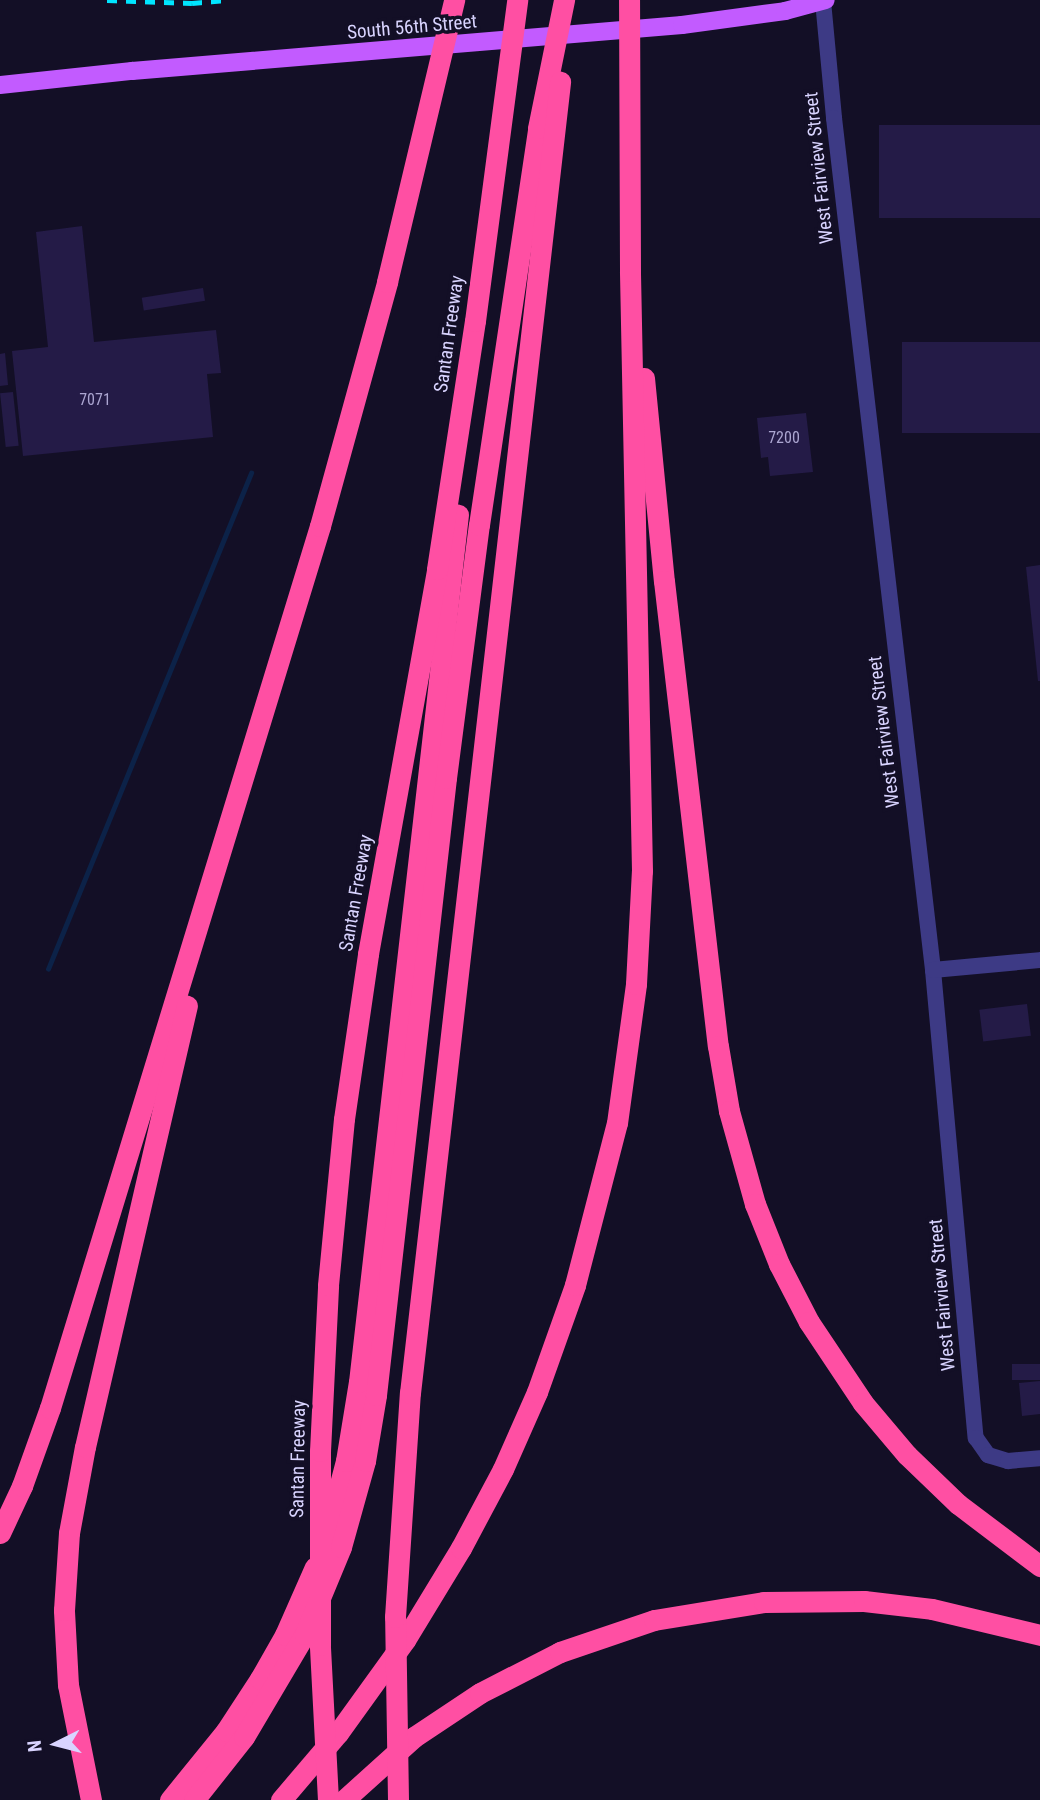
<!DOCTYPE html>
<style>
body{margin:0}
#map{position:relative;width:1040px;height:1800px;overflow:hidden;background:#130f26;font-family:"Roboto Condensed",sans-serif}
div>[style]{position:absolute}
.stream>*{height:4.5px;margin:-2.25px;padding:0 2.25px;transform-origin:2.25px;border-radius:2.25px;background:#0c2248}
.building>*{inset:0;background:#241b47;transform-origin:0 0}
.minor>*{height:16px;margin:-8px;padding:0 8px;transform-origin:8px;border-radius:8px;background:#3d3a85}
.major>*{height:18px;margin:-9px;padding:0 9px;transform-origin:9px;border-radius:9px;background:#c25bff}
.highway>*{height:21px;margin:-10.5px;padding:0 10.5px;transform-origin:10.5px;border-radius:10.5px;background:#ff4fa3}
.rail>*{height:4.5px;margin-top:-2.25px;transform-origin:0;background:repeating-linear-gradient(90deg,#00e5ff 0 10px,transparent 0 19px)}
span{translate:-50% -50%;white-space:nowrap;text-align:center;line-height:1.15;-webkit-text-stroke:7px #130f26;paint-order:stroke}
.number-label{font-size:16px;color:#aca6d1}
.number-label span{-webkit-text-stroke-width:0}
.street-label{font-size:19px;color:#d9d4ff}
.north{position:absolute;left:21px;top:1709px;width:70px;height:70px;-webkit-text-stroke:5px #130f26;paint-order:stroke;rotate:264deg;font-size:19px;font-weight:700;line-height:28px;text-align:center;color:#d9d4ff}
.north::after{content:'';display:block;margin:auto;width:24px;height:32px;background:#d9d4ff;clip-path:polygon(50% 0,100% 100%,50% 72%,0 100%)}
</style>
<div id="map">
<div class="stream">
<i style="left:48px;top:969px;width:536px;rotate:-67.74deg"></i>
</div>
<div class="building">
<i style="left:1040px;top:125px;width:93px;height:161px;rotate:90deg"></i>
<i style="clip-path:polygon(82px 226px,94px 342px,216px 330px,221px 373px,207px 374px,213px 437px,23px 456px,12px 351px,48px 347px,36px 232px)"></i>
<i style="left:203px;top:288px;width:13px;height:62px;rotate:81deg"></i>
<i style="left:1040px;top:342px;width:91px;height:138px;rotate:90deg"></i>
<i style="clip-path:polygon(5px 353px,8px 385px,0 386px,0 354px)"></i>
<i style="left:13px;top:392px;width:54px;height:13px;rotate:84deg"></i>
<i style="clip-path:polygon(806px 413px,813px 472px,770px 476px,768px 457px,761px 458px,757px 418px)"></i>
<i style="clip-path:polygon(1040px 565px,1040px 681px,1038px 681px,1026px 567px)"></i>
<i style="left:1027px;top:1004px;width:32px;height:48px;rotate:83deg"></i>
<i style="left:1040px;top:1364px;width:16px;height:28px;rotate:90deg"></i>
<i style="clip-path:polygon(1040px 1381px,1040px 1414px,1022px 1416px,1019px 1383px)"></i>
</div>
<div class="minor">
<i style="left:823px;top:1px;width:118px;rotate:84.6deg"></i>
<i style="left:834px;top:118px;width:858px;rotate:83.37deg"></i>
<i style="left:933px;top:970px;width:470px;rotate:84.8deg"></i>
<i style="left:976px;top:1438px;width:21px;rotate:55deg"></i>
<i style="left:988px;top:1455px;width:21px;rotate:17deg"></i>
<i style="left:1008px;top:1461px;width:32px;rotate:-5deg"></i>
<i style="left:933px;top:970px;width:107px;rotate:-5.3deg"></i>
</div>
<div class="major">
<i style="left:0;top:85px;width:133px;rotate:-6.1deg"></i>
<i style="left:132px;top:71px;width:552px;rotate:-4.78deg"></i>
<i style="left:682px;top:25px;width:104px;rotate:-7.7deg"></i>
<i style="left:785px;top:11px;width:42px;rotate:-15deg"></i>
</div>
<div class="highway">
<i style="left:644px;top:378px;width:204px;rotate:84.4deg"></i>
<i style="left:664px;top:581px;width:468px;rotate:83.4deg"></i>
<i style="left:718px;top:1046px;width:66px;rotate:80.4deg"></i>
<i style="left:729px;top:1111px;width:97px;rotate:74.4deg"></i>
<i style="left:755px;top:1204px;width:65px;rotate:68.2deg"></i>
<i style="left:779px;top:1264px;width:65px;rotate:62.7deg"></i>
<i style="left:809px;top:1322px;width:97px;rotate:56.3deg"></i>
<i style="left:863px;top:1403px;width:68px;rotate:49.8deg"></i>
<i style="left:907px;top:1455px;width:71px;rotate:43.9deg"></i>
<i style="left:958px;top:1504px;width:103px;rotate:37.1deg"></i>
<i style="left:0;top:1533px;width:52px;rotate:-64.9deg"></i>
<i style="left:22px;top:1486px;width:83px;rotate:-70.3deg"></i>
<i style="left:50px;top:1408px;width:922px;rotate:-72.98deg"></i>
<i style="left:320px;top:526px;width:253px;rotate:-74.6deg"></i>
<i style="left:387px;top:282px;width:290px;rotate:-76.6deg"></i>
<i style="left:326px;top:1537px;width:79px;rotate:-75.3deg"></i>
<i style="left:346px;top:1461px;width:80px;rotate:-80.7deg"></i>
<i style="left:359px;top:1382px;width:873px;rotate:-83.49deg"></i>
<i style="left:91px;top:1800px;width:117px;rotate:-101.3deg"></i>
<i style="left:68px;top:1685px;width:75px;rotate:-93.1deg"></i>
<i style="left:64px;top:1610px;width:77px;rotate:-86.3deg"></i>
<i style="left:69px;top:1533px;width:87px;rotate:-79.5deg"></i>
<i style="left:85px;top:1447px;width:453px;rotate:-77deg"></i>
<i style="left:170px;top:1800px;width:89px;rotate:-50.9deg"></i>
<i style="left:226px;top:1731px;width:62px;rotate:-56.8deg"></i>
<i style="left:260px;top:1679px;width:51px;rotate:-60.4deg"></i>
<i style="left:285px;top:1635px;width:74px;rotate:-66.2deg"></i>
<i style="left:194px;top:1800px;width:80px;rotate:-51.6deg"></i>
<i style="left:244px;top:1737px;width:120px;rotate:-59.4deg"></i>
<i style="left:305px;top:1634px;width:94px;rotate:-67.5deg"></i>
<i style="left:341px;top:1547px;width:89px;rotate:-74.4deg"></i>
<i style="left:365px;top:1461px;width:67px;rotate:-80.5deg"></i>
<i style="left:376px;top:1395px;width:621px;rotate:-83.53deg"></i>
<i style="left:446px;top:778px;width:255px;rotate:-82.6deg"></i>
<i style="left:479px;top:525px;width:401px;rotate:-81.5deg"></i>
<i style="left:538px;top:128px;width:131px;rotate:-78.5deg"></i>
<i style="left:281px;top:1800px;width:88px;rotate:-49.6deg"></i>
<i style="left:338px;top:1733px;width:115px;rotate:-54.2deg"></i>
<i style="left:405px;top:1640px;width:108px;rotate:-58.7deg"></i>
<i style="left:461px;top:1548px;width:89px;rotate:-62deg"></i>
<i style="left:503px;top:1469px;width:84px;rotate:-66.2deg"></i>
<i style="left:537px;top:1392px;width:114px;rotate:-70.4deg"></i>
<i style="left:575px;top:1285px;width:167px;rotate:-75.5deg"></i>
<i style="left:617px;top:1123px;width:140px;rotate:-82.2deg"></i>
<i style="left:636px;top:984px;width:113px;rotate:-87deg"></i>
<i style="left:642px;top:871px;width:600px;rotate:-91.15deg"></i>
<i style="left:630px;top:271px;width:271px;rotate:-90.2deg"></i>
<i style="left:328px;top:1800px;width:155px;rotate:-93deg"></i>
<i style="left:320px;top:1645px;width:194px;rotate:-90deg"></i>
<i style="left:320px;top:1451px;width:166px;rotate:-87.2deg"></i>
<i style="left:328px;top:1285px;width:167px;rotate:-84.5deg"></i>
<i style="left:344px;top:1119px;width:167px;rotate:-81.7deg"></i>
<i style="left:368px;top:954px;width:391px;rotate:-79.8deg"></i>
<i style="left:437px;top:569px;width:251px;rotate:-81.3deg"></i>
<i style="left:475px;top:321px;width:324px;rotate:-82.5deg"></i>
<i style="left:344px;top:1800px;width:94px;rotate:-42deg"></i>
<i style="left:414px;top:1737px;width:79px;rotate:-33.7deg"></i>
<i style="left:480px;top:1693px;width:90px;rotate:-27.1deg"></i>
<i style="left:560px;top:1652px;width:99px;rotate:-18.8deg"></i>
<i style="left:654px;top:1620px;width:111px;rotate:-9.3deg"></i>
<i style="left:764px;top:1602px;width:100px;rotate:-0.6deg"></i>
<i style="left:864px;top:1601px;width:68px;rotate:6.7deg"></i>
<i style="left:932px;top:1609px;width:111px;rotate:13.5deg"></i>
<i style="left:398px;top:1800px;width:183px;rotate:-90.9deg"></i>
<i style="left:395px;top:1617px;width:225px;rotate:-86.2deg"></i>
<i style="left:410px;top:1393px;width:1320px;rotate:-83.47deg"></i>
</div>
<div class="rail">
<i style="left:107px;top:0;width:85px;rotate:2deg"></i>
<i style="left:192px;top:3px;width:34px;rotate:-5deg"></i>
</div>
<div class="number-label">
<span style="left:95px;top:400px">7071</span>
<span style="left:784px;top:438px">7200</span>
</div>
<div class="street-label">
<span style="left:412px;top:27px;rotate:-5deg">South 56th Street</span>
<span style="left:819px;top:168px;rotate:-96deg">West Fairview Street</span>
<span style="left:449px;top:334px;rotate:-82deg">Santan Freeway</span>
<span style="left:884px;top:732px;rotate:-97deg">West Fairview Street</span>
<span style="left:356px;top:893px;rotate:-80deg">Santan Freeway</span>
<span style="left:942px;top:1295px;rotate:-95deg">West Fairview Street</span>
<span style="left:298px;top:1459px;rotate:-89deg">Santan Freeway</span>
</div>
<div class="north">N</div>
</div>
